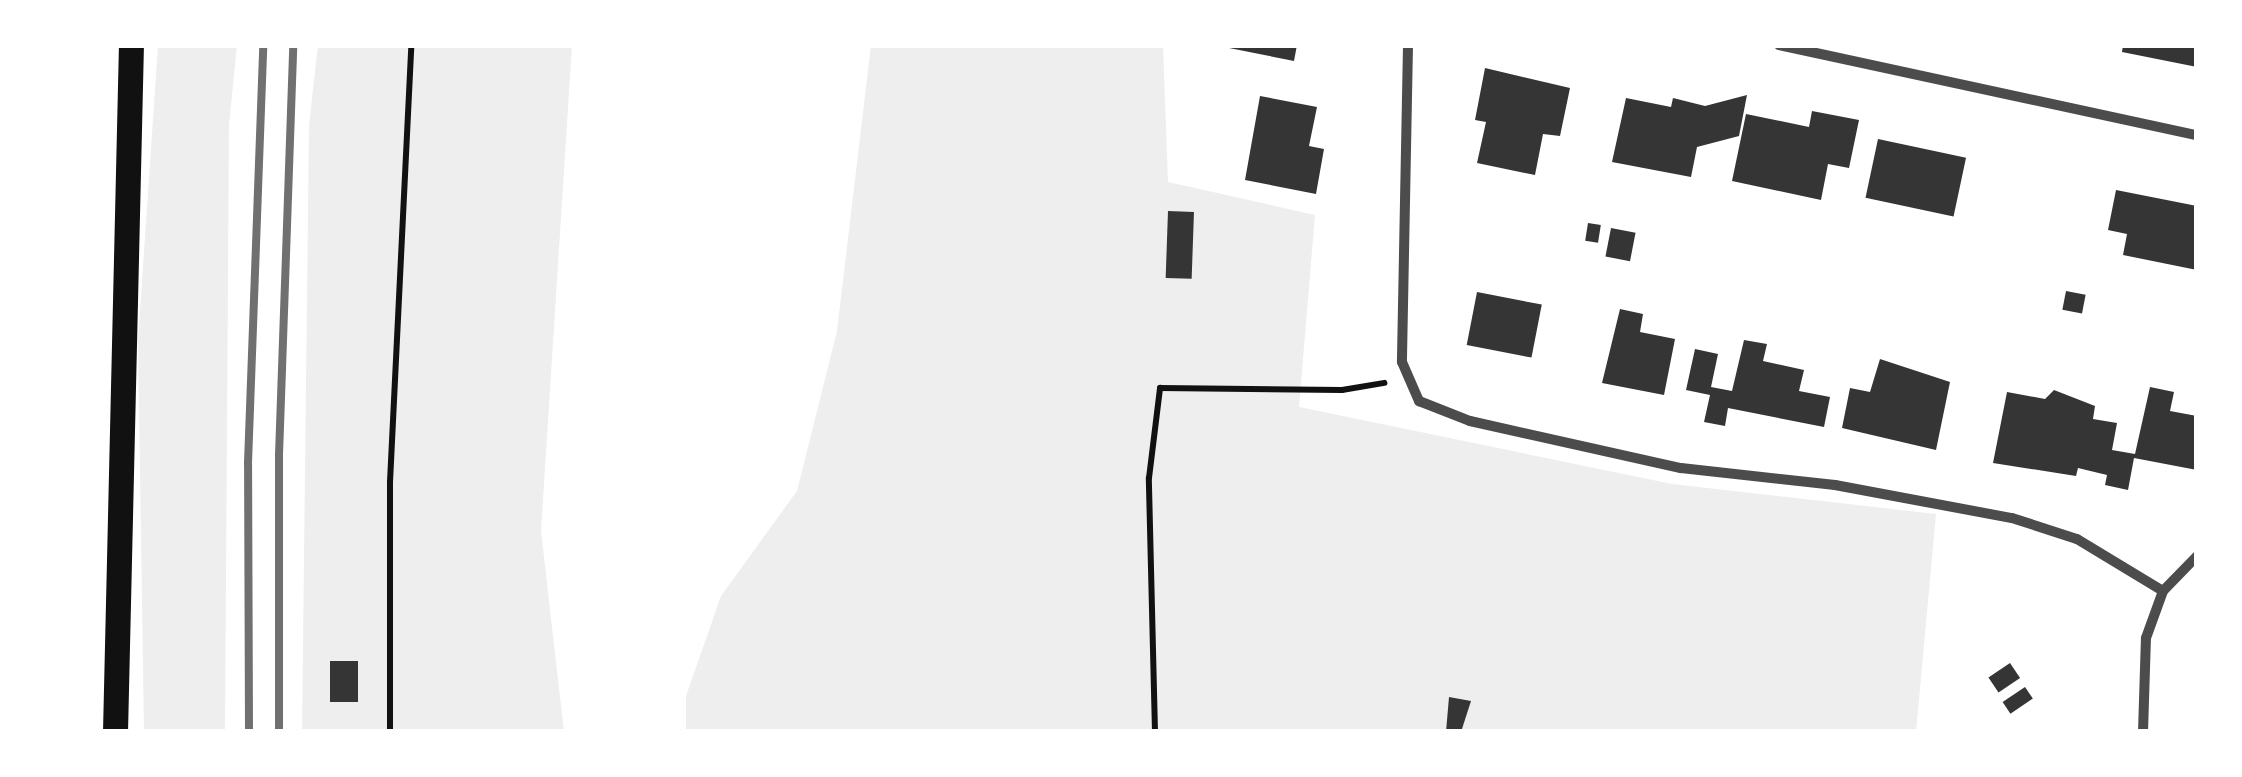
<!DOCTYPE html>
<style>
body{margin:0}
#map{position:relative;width:2242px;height:777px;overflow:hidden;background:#fff;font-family:Lora,serif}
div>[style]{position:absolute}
.green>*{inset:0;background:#eee}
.building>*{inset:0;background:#353535;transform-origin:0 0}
.path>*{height:6px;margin:-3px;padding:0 3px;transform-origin:3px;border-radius:3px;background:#111}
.minor>*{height:10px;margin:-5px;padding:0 5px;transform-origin:5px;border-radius:5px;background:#4c4c4c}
.primary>*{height:25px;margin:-12.5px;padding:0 12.5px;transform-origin:12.5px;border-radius:12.5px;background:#111}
.rail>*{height:8px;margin:-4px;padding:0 4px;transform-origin:4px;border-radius:4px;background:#707070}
span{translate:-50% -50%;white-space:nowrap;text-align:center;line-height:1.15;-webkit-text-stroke:9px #fff;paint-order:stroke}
.frame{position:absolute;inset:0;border:48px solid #fff;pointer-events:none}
</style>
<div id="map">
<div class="green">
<i style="clip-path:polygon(158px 45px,237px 45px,229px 125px,225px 732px,144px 732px,138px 341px)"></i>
<i style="clip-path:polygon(318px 45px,572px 45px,541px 531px,564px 732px,302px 732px,309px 125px)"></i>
<i style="clip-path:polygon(871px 45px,1163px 45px,1168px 182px,1315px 215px,1299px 407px,1672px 484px,1936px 514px,1916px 732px,686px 732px,686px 696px,721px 596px,797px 491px,837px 331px)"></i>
</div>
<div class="building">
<i style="clip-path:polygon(1214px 45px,1297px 45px,1294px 61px)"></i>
<i style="clip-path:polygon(2123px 45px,2197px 45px,2197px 67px,2122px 52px)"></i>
<i style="clip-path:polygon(1485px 68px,1570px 88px,1560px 136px,1543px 134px,1535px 175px,1477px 163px,1486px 122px,1475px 120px)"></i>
<i style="clip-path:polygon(1747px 95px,1739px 136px,1697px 147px,1691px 177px,1612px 162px,1626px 98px,1671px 107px,1673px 98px,1705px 106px)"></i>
<i style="clip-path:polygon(1260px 96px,1317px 107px,1309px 146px,1324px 149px,1316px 194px,1245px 180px)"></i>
<i style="clip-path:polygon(1812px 111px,1859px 120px,1849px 168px,1828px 164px,1821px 200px,1732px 181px,1746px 114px,1809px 127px)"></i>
<i style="left:1878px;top:139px;width:90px;height:60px;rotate:12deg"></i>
<i style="clip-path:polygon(2116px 190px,2197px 206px,2197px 270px,2123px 255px,2127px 234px,2108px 230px)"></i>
<i style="left:1168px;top:211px;width:26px;height:67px;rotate:2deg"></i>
<i style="left:1588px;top:223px;width:13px;height:18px;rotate:9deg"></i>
<i style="left:1611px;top:228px;width:25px;height:29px;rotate:11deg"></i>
<i style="left:2066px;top:291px;width:20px;height:19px;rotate:11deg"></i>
<i style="left:1477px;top:292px;width:66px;height:54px;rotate:11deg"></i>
<i style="clip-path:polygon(1620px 309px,1643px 314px,1640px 332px,1675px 339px,1664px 395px,1602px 383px)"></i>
<i style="clip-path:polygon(1744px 340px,1767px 344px,1763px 361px,1804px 370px,1799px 391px,1830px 397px,1824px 427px,1728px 408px,1725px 426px,1704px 422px,1710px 395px,1686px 390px,1695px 349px,1718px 354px,1711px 387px,1732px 391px)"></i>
<i style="clip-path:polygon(1880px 359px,1950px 382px,1936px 450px,1842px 428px,1850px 388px,1870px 392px)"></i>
<i style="clip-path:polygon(2150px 387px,2174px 392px,2170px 411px,2197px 416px,2197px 470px,2134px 458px,2128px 490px,2105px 485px,2107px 475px,2078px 468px,2076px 476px,1993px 463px,2007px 392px,2045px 399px,2054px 390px,2095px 406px,2093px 419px,2117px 423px,2112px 450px,2135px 454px)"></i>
<i style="left:330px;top:661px;width:28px;height:41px"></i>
<i style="left:2010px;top:663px;width:18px;height:26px;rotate:56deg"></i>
<i style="left:2025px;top:687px;width:14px;height:27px;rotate:56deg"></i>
<i style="clip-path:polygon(1449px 697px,1471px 701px,1461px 732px,1446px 732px)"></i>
</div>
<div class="path">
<i style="left:390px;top:732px;width:250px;rotate:-90deg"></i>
<i style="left:390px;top:482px;width:438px;rotate:-87.2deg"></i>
<i style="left:1155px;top:732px;width:254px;rotate:-91.4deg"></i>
<i style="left:1149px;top:478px;width:91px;rotate:-83deg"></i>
<i style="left:1160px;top:388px;width:182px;rotate:0.6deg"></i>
<i style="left:1342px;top:390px;width:43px;rotate:-9.5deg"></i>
</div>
<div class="minor">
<i style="left:1408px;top:45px;width:317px;rotate:91.1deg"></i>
<i style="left:1402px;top:362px;width:43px;rotate:66.4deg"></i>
<i style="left:1419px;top:401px;width:55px;rotate:21.4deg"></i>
<i style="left:1470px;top:421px;width:216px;rotate:12.6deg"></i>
<i style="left:1681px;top:468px;width:155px;rotate:6.3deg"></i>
<i style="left:1835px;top:485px;width:180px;rotate:10.6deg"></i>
<i style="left:2012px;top:518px;width:68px;rotate:17.9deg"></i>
<i style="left:2077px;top:539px;width:100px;rotate:31.2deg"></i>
<i style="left:1779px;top:45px;width:428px;rotate:12.2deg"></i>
<i style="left:2143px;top:732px;width:94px;rotate:-88.2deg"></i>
<i style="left:2146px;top:638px;width:50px;rotate:-70.1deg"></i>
<i style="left:2163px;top:591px;width:49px;rotate:-45.8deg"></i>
</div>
<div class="primary">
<i style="left:115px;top:732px;width:687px;rotate:-88.67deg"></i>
</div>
<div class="rail">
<i style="left:249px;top:732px;width:269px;rotate:-90.2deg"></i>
<i style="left:248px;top:463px;width:418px;rotate:-87.9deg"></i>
<i style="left:279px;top:732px;width:277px;rotate:-90deg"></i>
<i style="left:279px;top:455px;width:410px;rotate:-88deg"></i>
</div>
<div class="frame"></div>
</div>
